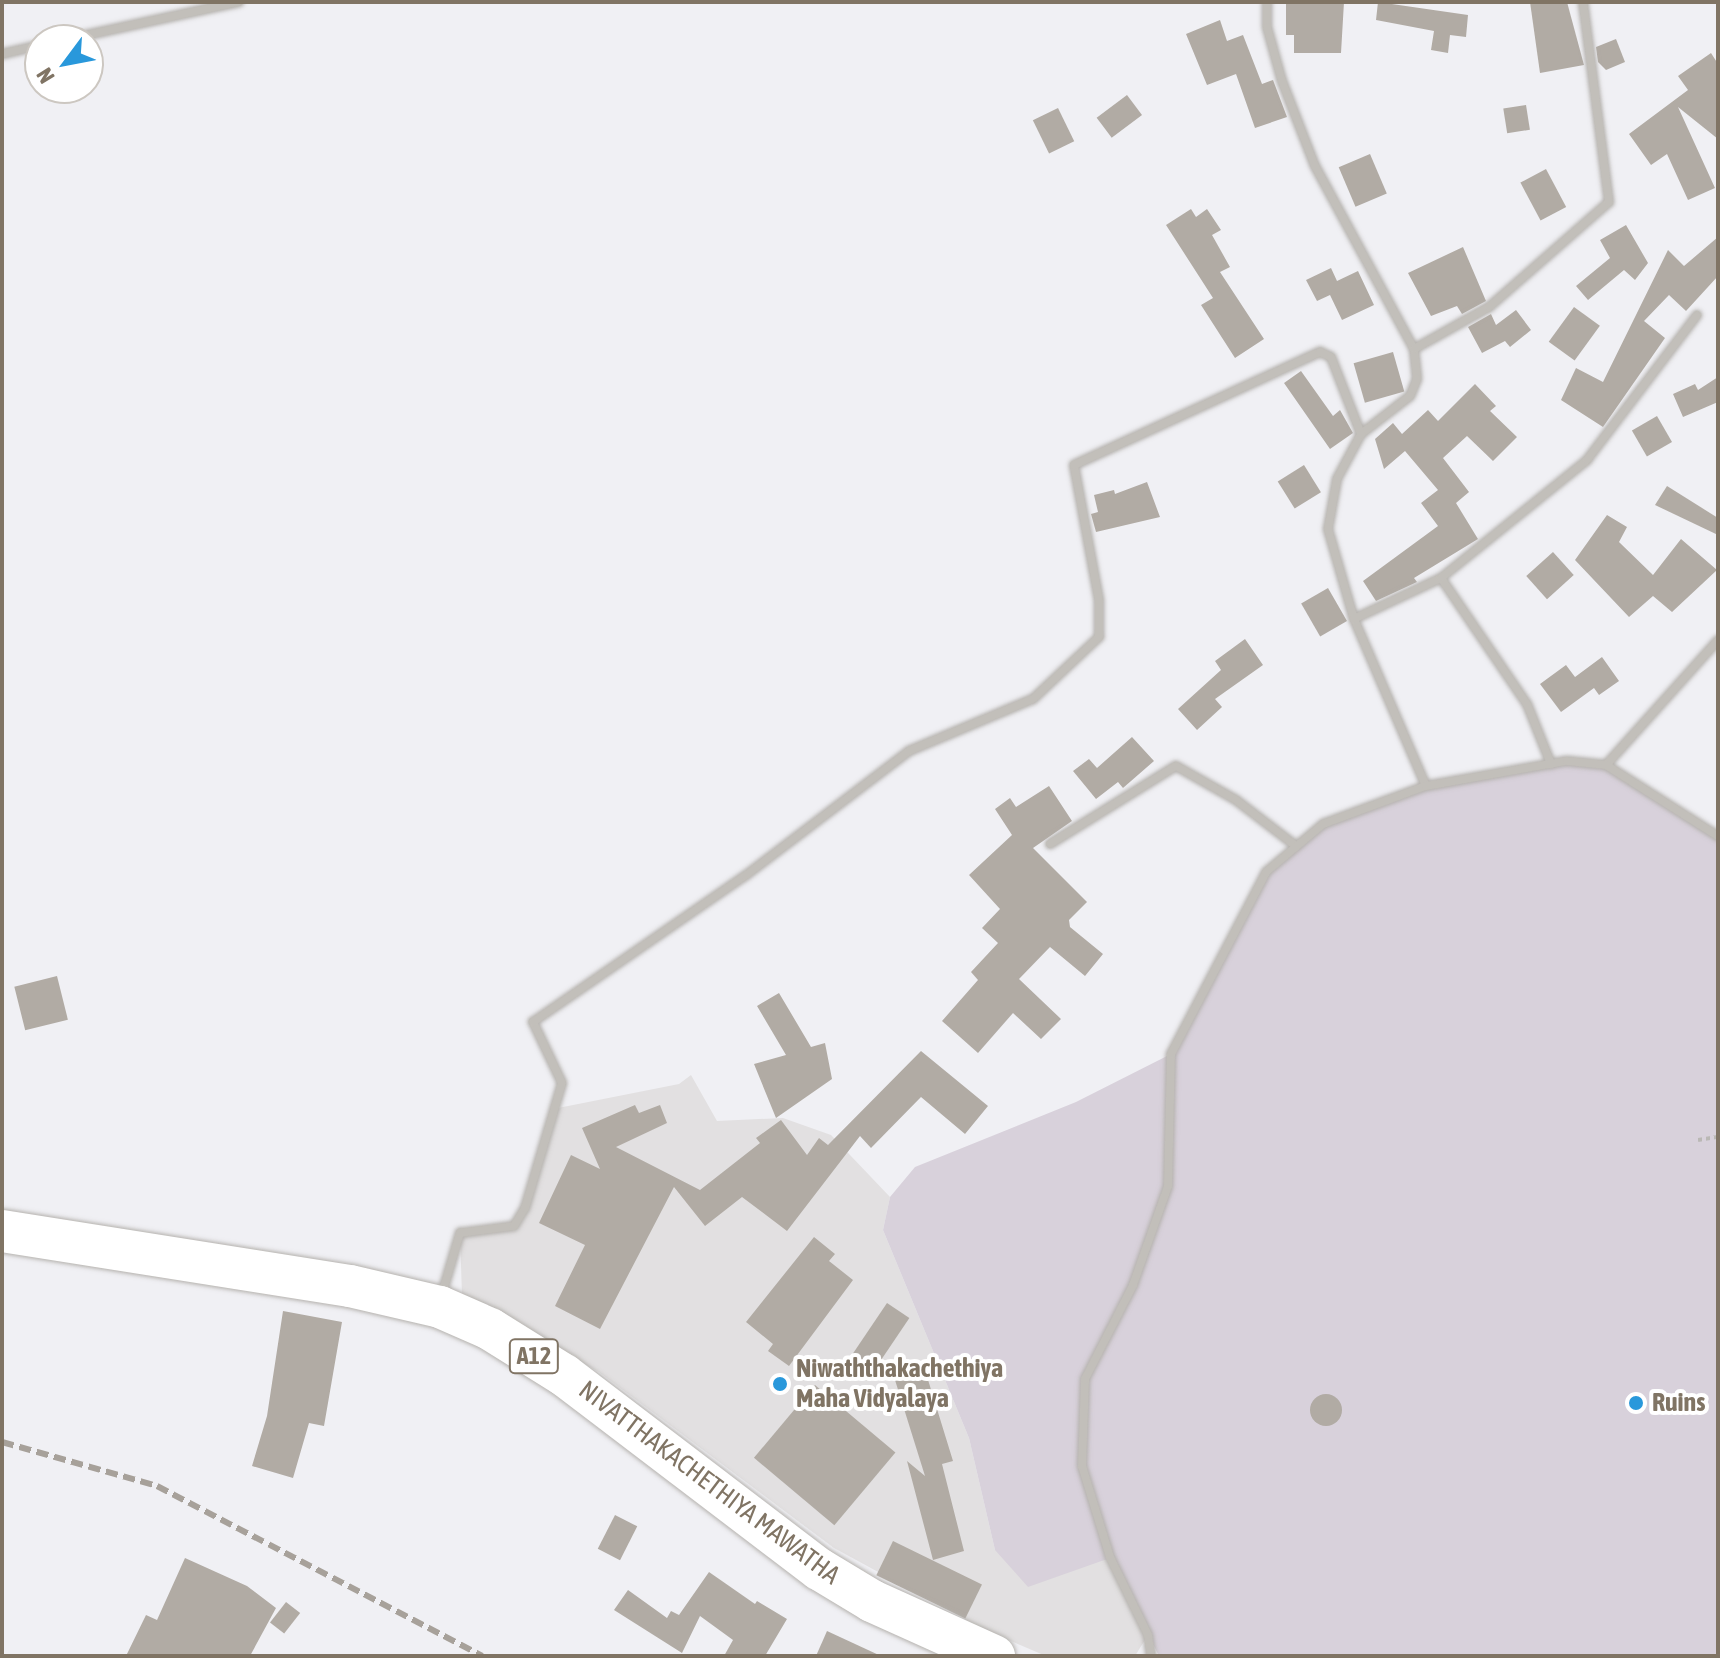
<!DOCTYPE html>
<style>
body{margin:0}
#map{position:relative;width:1720px;height:1658px;overflow:hidden;background:#f0f0f4;font-family:"Asap Condensed",sans-serif}
div>[style]{position:absolute}
.built>*{inset:0;background:#e2e0e1}
.green>*{inset:0;background:#d8d1db}
.building>*{inset:0;background:#b1aba4;transform-origin:0 0}
.round{border-radius:50%}
.path>*{height:4px;margin-top:-2px;transform-origin:0;background:repeating-linear-gradient(90deg,#bab8b5 0 4px,transparent 0 8px)}
.roads{filter:drop-shadow(0 0 2px #b5b2ae) drop-shadow(0 0 2px #b5b2ae)}
.street>*{height:8px;margin:-4px;padding:0 4px;transform-origin:4px;border-radius:4px;background:#c2bfba}
.highway>*{height:42px;margin:-21px;padding:0 21px;transform-origin:21px;border-radius:21px;background:#fff}
.rail>*{height:6px;margin-top:-3px;transform-origin:0;background:repeating-linear-gradient(90deg,#a7a19a 0 12px,transparent 0 18px)}
.dots>*{width:22px;height:22px;translate:-50% -50%;box-sizing:border-box;border:4px solid #fff;border-radius:50%}
span{translate:-50% -50%;white-space:nowrap;text-align:center;line-height:1.15;-webkit-text-stroke:8px #fff;paint-order:stroke}
.shield-label span{padding:2px 6px;background:#fff;border:2px solid;border-radius:6px;-webkit-text-stroke-width:0}
.shield-label{font-size:24px;color:#807464;font-weight:700}
.poi-label{font-size:26px;color:#807464;font-weight:700}
.left{translate:0 -50%;text-align:left}
.street-label{font-size:26px;color:#807464}
.frame{position:absolute;inset:0;border:4px solid #807464;pointer-events:none}
.north{position:absolute;left:24px;top:24px;width:80px;height:80px;box-sizing:border-box;background:#fff;border:2px solid #ccc7c1;border-radius:50%;rotate:238deg;font-size:22px;font-weight:700;line-height:32px;text-align:center;color:#807464}
.north::after{content:'';display:block;margin:auto;width:28px;height:36px;background:#2998db;clip-path:polygon(50% 0,100% 100%,50% 72%,0 100%)}
</style>
<div id="map">
<div class="built">
<i style="clip-path:polygon(691px 1075px,717px 1121px,783px 1118px,831px 1135px,890px 1197px,883px 1230px,969px 1438px,995px 1550px,1110px 1557px,1148px 1635px,1135px 1656px,1046px 1656px,985px 1630px,834px 1548px,599px 1372px,462px 1296px,460px 1233px,515px 1225px,558px 1108px,679px 1084px)"></i>
</div>
<div class="green">
<i style="clip-path:polygon(1567px 761px,1606px 765px,1718px 836px,1718px 1656px,1159px 1656px,1110px 1558px,1028px 1587px,995px 1550px,969px 1438px,883px 1230px,890px 1197px,915px 1167px,1076px 1102px,1171px 1054px,1266px 872px,1323px 824px,1426px 786px)"></i>
</div>
<div class="building">
<i style="clip-path:polygon(1286px 2px,1344px 2px,1341px 53px,1294px 53px,1294px 35px,1286px 35px)"></i>
<i style="clip-path:polygon(1378px 2px,1468px 15px,1466px 37px,1450px 35px,1448px 53px,1431px 50px,1434px 31px,1376px 20px)"></i>
<i style="clip-path:polygon(1530px 2px,1567px 2px,1584px 65px,1540px 73px)"></i>
<i style="clip-path:polygon(1220px 20px,1227px 41px,1243px 35px,1262px 84px,1273px 80px,1287px 117px,1255px 128px,1236px 74px,1207px 85px,1186px 34px)"></i>
<i style="clip-path:polygon(1616px 39px,1625px 62px,1606px 70px,1598px 62px,1596px 47px)"></i>
<i style="clip-path:polygon(1711px 53px,1718px 64px,1718px 139px,1678px 107px,1715px 188px,1688px 200px,1667px 154px,1651px 165px,1629px 134px,1688px 90px,1678px 76px)"></i>
<i style="left:1127px;top:95px;width:25px;height:38px;rotate:53deg"></i>
<i style="left:1526px;top:105px;width:25px;height:23px;rotate:81deg"></i>
<i style="left:1058px;top:108px;width:37px;height:28px;rotate:64deg"></i>
<i style="left:1370px;top:154px;width:43px;height:34px;rotate:67deg"></i>
<i style="left:1546px;top:169px;width:43px;height:29px;rotate:62deg"></i>
<i style="clip-path:polygon(1191px 209px,1196px 217px,1207px 209px,1221px 230px,1212px 235px,1230px 267px,1220px 272px,1264px 339px,1235px 358px,1201px 305px,1213px 298px,1166px 225px)"></i>
<i style="clip-path:polygon(1626px 225px,1648px 263px,1635px 280px,1624px 270px,1588px 300px,1576px 286px,1610px 258px,1600px 240px)"></i>
<i style="clip-path:polygon(1718px 237px,1718px 276px,1686px 311px,1669px 295px,1644px 321px,1665px 338px,1603px 427px,1561px 400px,1576px 368px,1603px 382px,1668px 250px,1684px 266px)"></i>
<i style="clip-path:polygon(1463px 247px,1486px 301px,1462px 314px,1457px 306px,1431px 316px,1408px 273px)"></i>
<i style="clip-path:polygon(1331px 268px,1337px 281px,1358px 271px,1374px 305px,1342px 320px,1330px 295px,1317px 301px,1306px 280px)"></i>
<i style="left:1574px;top:307px;width:32px;height:43px;rotate:36deg"></i>
<i style="clip-path:polygon(1516px 310px,1531px 330px,1510px 347px,1505px 341px,1482px 353px,1468px 327px,1491px 314px,1496px 325px)"></i>
<i style="left:1393px;top:352px;width:41px;height:41px;rotate:74deg"></i>
<i style="clip-path:polygon(1301px 371px,1333px 416px,1340px 410px,1353px 433px,1330px 449px,1284px 383px)"></i>
<i style="clip-path:polygon(1718px 377px,1718px 402px,1683px 417px,1673px 394px,1695px 384px,1698px 390px)"></i>
<i style="clip-path:polygon(1475px 384px,1496px 406px,1490px 411px,1517px 437px,1493px 461px,1467px 436px,1443px 458px,1469px 492px,1456px 503px,1478px 539px,1414px 578px,1417px 582px,1376px 601px,1363px 581px,1438px 526px,1421px 503px,1438px 490px,1405px 451px,1384px 469px,1375px 439px,1393px 423px,1402px 434px,1428px 410px,1438px 421px)"></i>
<i style="left:1657px;top:416px;width:30px;height:29px;rotate:60deg"></i>
<i style="left:1304px;top:465px;width:32px;height:31px;rotate:58deg"></i>
<i style="clip-path:polygon(1147px 482px,1160px 517px,1096px 532px,1091px 514px,1098px 512px,1094px 495px,1114px 490px,1115px 494px)"></i>
<i style="clip-path:polygon(1667px 486px,1718px 518px,1718px 535px,1655px 505px)"></i>
<i style="clip-path:polygon(1607px 515px,1627px 527px,1619px 542px,1653px 575px,1681px 539px,1717px 570px,1672px 612px,1653px 596px,1629px 617px,1575px 560px)"></i>
<i style="left:1553px;top:552px;width:31px;height:36px;rotate:48deg"></i>
<i style="left:1328px;top:588px;width:38px;height:31px;rotate:60deg"></i>
<i style="clip-path:polygon(1245px 639px,1263px 665px,1215px 699px,1222px 707px,1197px 730px,1178px 709px,1221px 670px,1215px 661px)"></i>
<i style="clip-path:polygon(1602px 657px,1619px 681px,1599px 695px,1594px 688px,1561px 712px,1540px 684px,1566px 665px,1575px 677px)"></i>
<i style="clip-path:polygon(1132px 737px,1154px 761px,1123px 788px,1118px 782px,1096px 799px,1073px 771px,1089px 759px,1097px 768px)"></i>
<i style="clip-path:polygon(1049px 786px,1072px 821px,1033px 848px,1087px 902px,1069px 920px,1070px 927px,1103px 954px,1085px 976px,1050px 947px,1019px 979px,1061px 1019px,1041px 1039px,1013px 1013px,978px 1053px,942px 1021px,978px 980px,971px 972px,998px 943px,982px 928px,1000px 909px,969px 875px,1012px 835px,995px 809px,1010px 798px,1016px 807px)"></i>
<i style="left:57px;top:976px;width:45px;height:44px;rotate:76deg"></i>
<i style="clip-path:polygon(779px 993px,811px 1047px,825px 1043px,832px 1079px,776px 1118px,754px 1064px,786px 1055px,757px 1006px)"></i>
<i style="clip-path:polygon(921px 1051px,988px 1106px,965px 1134px,921px 1097px,871px 1148px,860px 1136px,787px 1231px,742px 1197px,705px 1226px,674px 1187px,600px 1329px,555px 1306px,585px 1245px,539px 1223px,571px 1155px,600px 1169px,582px 1128px,635px 1105px,639px 1113px,660px 1105px,667px 1123px,616px 1147px,700px 1190px,760px 1143px,756px 1138px,781px 1120px,807px 1155px,819px 1138px,828px 1145px)"></i>
<i style="clip-path:polygon(814px 1237px,835px 1254px,829px 1261px,853px 1280px,789px 1366px,768px 1351px,773px 1344px,746px 1322px)"></i>
<i style="left:887px;top:1303px;width:27px;height:76px;rotate:34deg"></i>
<i style="clip-path:polygon(283px 1311px,342px 1322px,324px 1426px,309px 1423px,293px 1478px,252px 1466px,267px 1416px)"></i>
<i style="clip-path:polygon(925px 1370px,953px 1461px,942px 1464px,964px 1551px,933px 1560px,907px 1461px,925px 1476px,895px 1380px)"></i>
<i style="left:815px;top:1385px;width:105px;height:95px;rotate:40deg"></i>
<i class="round" style="left:1310px;top:1394px;width:32px;height:32px"></i>
<i style="left:615px;top:1515px;width:25px;height:38px;rotate:27deg"></i>
<i style="left:893px;top:1541px;width:99px;height:38px;rotate:26deg"></i>
<i style="clip-path:polygon(185px 1558px,247px 1586px,276px 1608px,250px 1656px,126px 1656px,146px 1615px,157px 1620px)"></i>
<i style="clip-path:polygon(709px 1572px,755px 1604px,757px 1601px,787px 1619px,765px 1656px,724px 1656px,733px 1640px,700px 1616px,682px 1653px,614px 1610px,628px 1590px,667px 1618px,671px 1611px,679px 1615px)"></i>
<i style="left:286px;top:1602px;width:18px;height:26px;rotate:38deg"></i>
<i style="clip-path:polygon(827px 1631px,881px 1656px,816px 1656px)"></i>
</div>
<div class="path">
<i style="left:1698px;top:1140px;width:20px;rotate:-9deg"></i>
</div>
<div class="roads">
<div class="street">
<i style="left:1267px;top:2px;width:25px;rotate:90deg"></i>
<i style="left:1267px;top:27px;width:56px;rotate:74.5deg"></i>
<i style="left:1282px;top:81px;width:91px;rotate:68.8deg"></i>
<i style="left:1315px;top:166px;width:208px;rotate:61.6deg"></i>
<i style="left:1414px;top:349px;width:30px;rotate:84deg"></i>
<i style="left:1417px;top:379px;width:18px;rotate:112deg"></i>
<i style="left:1410px;top:396px;width:62px;rotate:142.2deg"></i>
<i style="left:1361px;top:434px;width:51px;rotate:118.1deg"></i>
<i style="left:1337px;top:479px;width:51px;rotate:100.2deg"></i>
<i style="left:1328px;top:529px;width:94px;rotate:73.9deg"></i>
<i style="left:1354px;top:619px;width:182px;rotate:66.7deg"></i>
<i style="left:64px;top:40px;width:179px;rotate:-12.3deg"></i>
<i style="left:2px;top:54px;width:39px;rotate:-13deg"></i>
<i style="left:1414px;top:349px;width:86px;rotate:-29.2deg"></i>
<i style="left:1489px;top:307px;width:159px;rotate:-41.2deg"></i>
<i style="left:1609px;top:202px;width:202px;rotate:-97.4deg"></i>
<i style="left:1441px;top:578px;width:153px;rotate:55.7deg"></i>
<i style="left:1527px;top:704px;width:65px;rotate:68.2deg"></i>
<i style="left:1354px;top:619px;width:96px;rotate:-25.2deg"></i>
<i style="left:1441px;top:578px;width:188px;rotate:-38.9deg"></i>
<i style="left:1587px;top:460px;width:182px;rotate:-52.8deg"></i>
<i style="left:1606px;top:765px;width:168px;rotate:-48.1deg"></i>
<i style="left:1050px;top:844px;width:148px;rotate:-31.8deg"></i>
<i style="left:1176px;top:766px;width:69px;rotate:29.5deg"></i>
<i style="left:1236px;top:800px;width:76px;rotate:37.5deg"></i>
<i style="left:442px;top:1294px;width:64px;rotate:-73.6deg"></i>
<i style="left:460px;top:1233px;width:54px;rotate:-7.4deg"></i>
<i style="left:514px;top:1226px;width:21px;rotate:-59deg"></i>
<i style="left:525px;top:1208px;width:130px;rotate:-73.5deg"></i>
<i style="left:562px;top:1083px;width:68px;rotate:-115.4deg"></i>
<i style="left:533px;top:1022px;width:257px;rotate:-34.6deg"></i>
<i style="left:745px;top:876px;width:206px;rotate:-37.3deg"></i>
<i style="left:909px;top:751px;width:134px;rotate:-22.8deg"></i>
<i style="left:1033px;top:699px;width:91px;rotate:-43.2deg"></i>
<i style="left:1099px;top:637px;width:37px;rotate:-90deg"></i>
<i style="left:1099px;top:600px;width:137px;rotate:-100.5deg"></i>
<i style="left:1074px;top:465px;width:271px;rotate:-24.7deg"></i>
<i style="left:1320px;top:352px;width:12px;rotate:24deg"></i>
<i style="left:1331px;top:357px;width:83px;rotate:68.7deg"></i>
<i style="left:1151px;top:1656px;width:21px;rotate:-98deg"></i>
<i style="left:1148px;top:1635px;width:87px;rotate:-116deg"></i>
<i style="left:1110px;top:1557px;width:95px;rotate:-107.1deg"></i>
<i style="left:1082px;top:1466px;width:87px;rotate:-88deg"></i>
<i style="left:1085px;top:1379px;width:106px;rotate:-62.9deg"></i>
<i style="left:1133px;top:1285px;width:105px;rotate:-70.5deg"></i>
<i style="left:1168px;top:1186px;width:132px;rotate:-88.7deg"></i>
<i style="left:1171px;top:1054px;width:205px;rotate:-62.4deg"></i>
<i style="left:1266px;top:872px;width:75px;rotate:-40.1deg"></i>
<i style="left:1323px;top:824px;width:110px;rotate:-20.3deg"></i>
<i style="left:1426px;top:786px;width:143px;rotate:-10.1deg"></i>
<i style="left:1567px;top:761px;width:39px;rotate:6deg"></i>
<i style="left:1606px;top:765px;width:133px;rotate:32.4deg"></i>
</div>
<div class="highway">
<i style="left:2px;top:1231px;width:352px;rotate:9deg"></i>
<i style="left:350px;top:1286px;width:92px;rotate:13.1deg"></i>
<i style="left:440px;top:1307px;width:55px;rotate:23.7deg"></i>
<i style="left:490px;top:1329px;width:87px;rotate:31.9deg"></i>
<i style="left:564px;top:1375px;width:320px;rotate:37.3deg"></i>
<i style="left:819px;top:1569px;width:62px;rotate:31.1deg"></i>
<i style="left:872px;top:1601px;width:134px;rotate:24.3deg"></i>
</div>
</div>
<div class="rail">
<i style="left:2px;top:1442px;width:161px;rotate:15.8deg"></i>
<i style="left:157px;top:1486px;width:367px;rotate:27.6deg"></i>
</div>
<div class="dots">
<i style="left:780px;top:1384px;background:#2998db"></i>
<i style="left:1636px;top:1403px;background:#2998db"></i>
</div>
<div class="shield-label">
<span style="left:534px;top:1356px">A12</span>
</div>
<div class="poi-label">
<span class="left" style="left:796px;top:1384px">Niwaththakachethiya<br>Maha Vidyalaya</span>
<span class="left" style="left:1652px;top:1403px">Ruins</span>
</div>
<div class="street-label">
<span style="left:709px;top:1483px;rotate:37deg">NIVATTHAKACHETHIYA MAWATHA</span>
</div>
<div class="frame"></div>
<div class="north">N</div>
</div>
